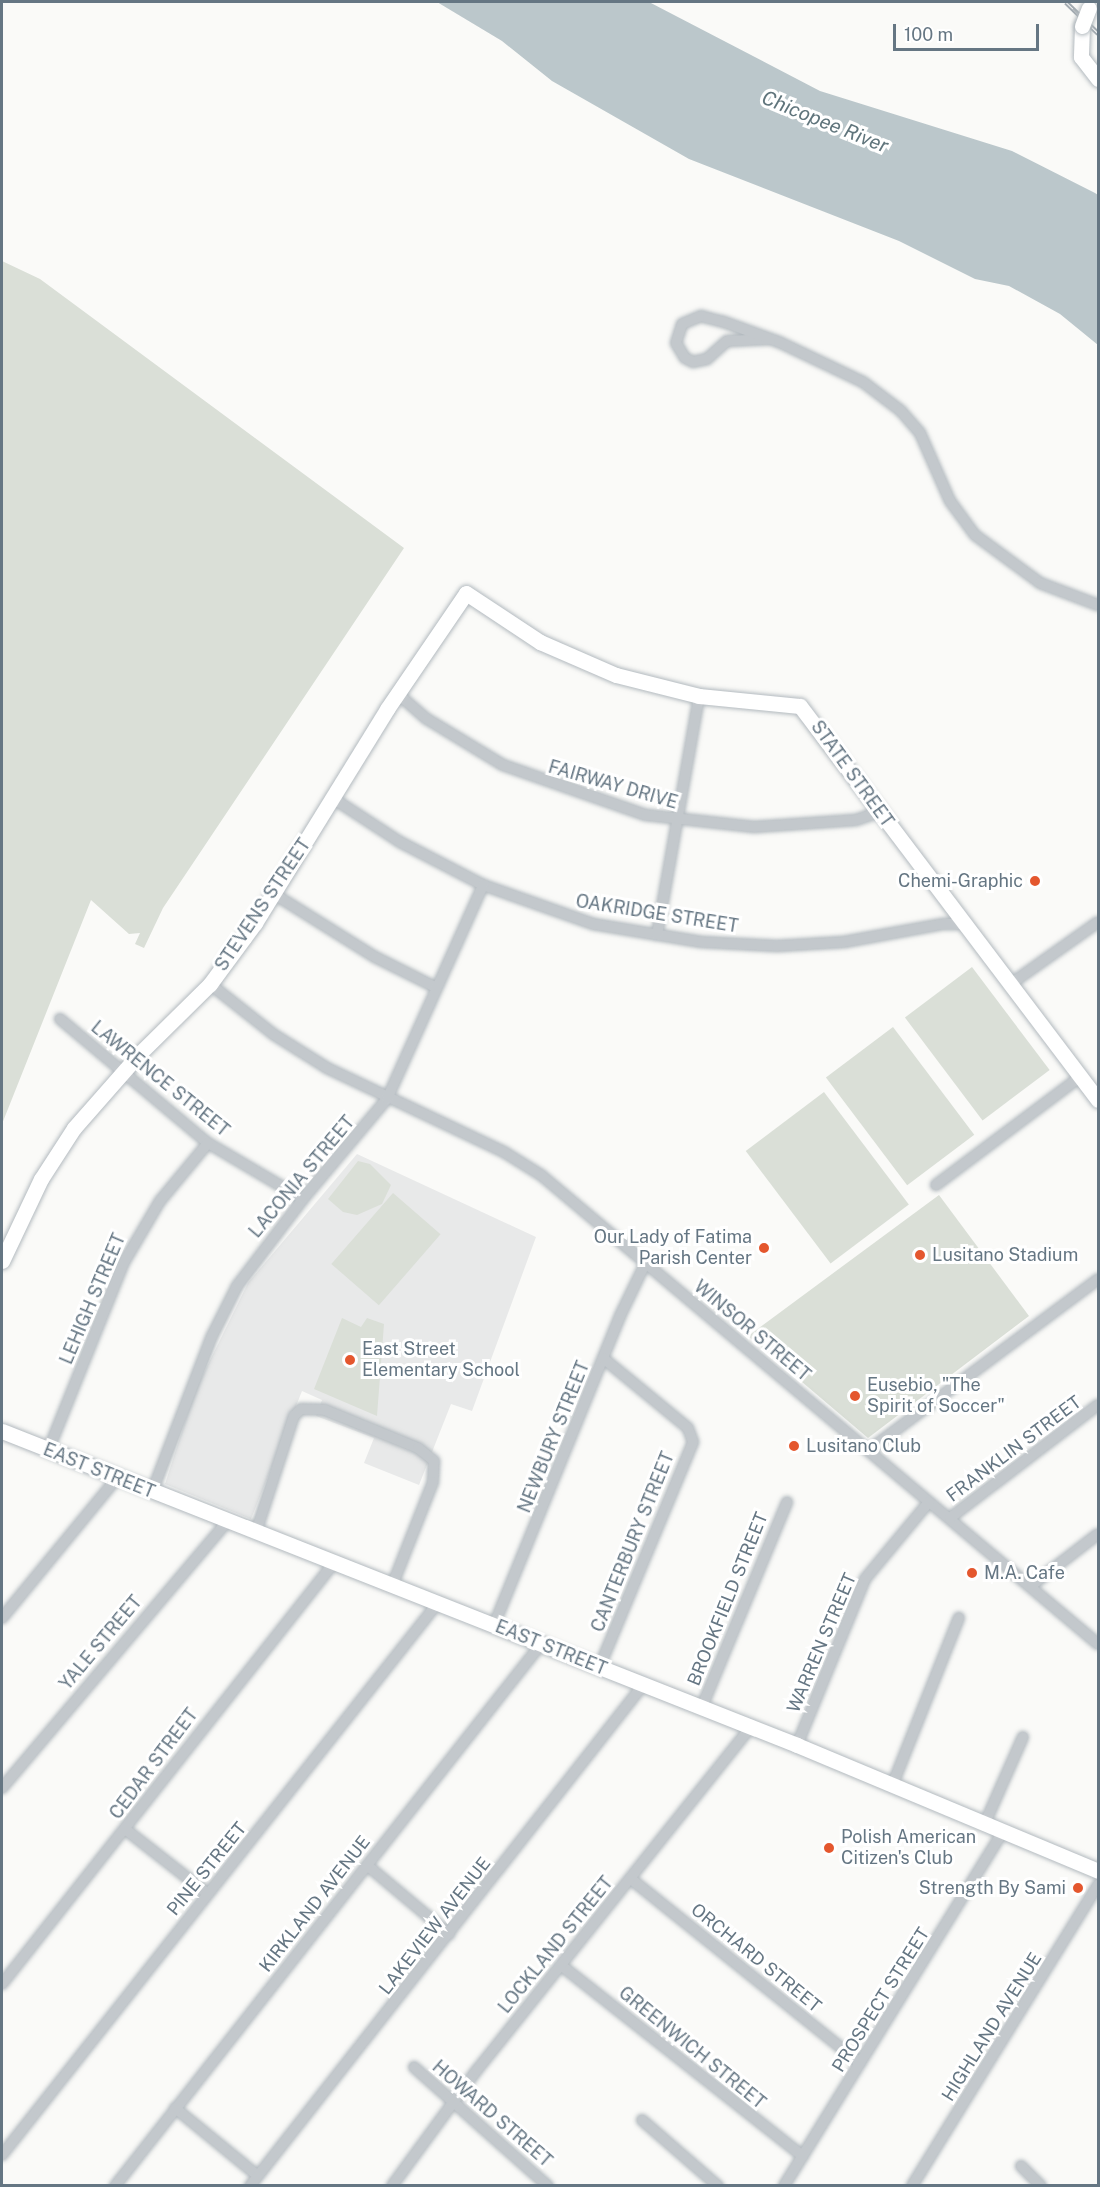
<!DOCTYPE html>
<style>
body{margin:0}
#map{position:relative;width:1100px;height:2187px;overflow:hidden;background:#fafaf8;font-family:"Public Sans",sans-serif}
div>[style]{position:absolute}
.built>*{inset:0;background:#e8e9e9}
.green>*{inset:0;background:#dadfd7;transform-origin:0 0}
.water>*{inset:0;background:#bbc7cb}
.roads{filter:drop-shadow(0 0 2px #b3babf) drop-shadow(0 0 2px #b3babf)}
.street>*{height:10px;margin:-5px;padding:0 5px;transform-origin:5px;border-radius:5px;background:#c3c8cc}
.secondary>*{height:15px;margin:-7.5px;padding:0 7.5px;transform-origin:7.5px;border-radius:7.5px;background:#fff}
.rail>*{height:5px;margin-top:-2.5px;transform-origin:0;background:repeating-linear-gradient(90deg,#fff 0 9px,#a2aab0 0 18px);box-sizing:border-box;border-block:2px solid #a2aab0}
.bridges{filter:drop-shadow(0 0 2px #b3babf) drop-shadow(0 0 2px #b3babf)}
.secondary-bridge>*{height:15px;margin:-7.5px;padding:0 7.5px;transform-origin:7.5px;border-radius:7.5px;background:#fff}
.dots>*{width:16px;height:16px;translate:-50% -50%;box-sizing:border-box;border:3px solid #fff;border-radius:50%}
span{translate:-50% -50%;white-space:nowrap;text-align:center;line-height:1.15;-webkit-text-stroke:6px #fff;paint-order:stroke}
.street-label{font-size:18px;color:#657683}
.poi-label{font-size:18px;color:#657683}
.right{translate:-100% -50%;text-align:right}
.left{translate:0 -50%;text-align:left}
.water-label{font-size:20px;color:#60757c;font-style:italic}
.frame{position:absolute;inset:0;border:3px solid #657683;pointer-events:none}
.scale{position:absolute;left:893px;top:24px;width:146px;height:27px;box-sizing:border-box;border:3px solid #657683;border-top:0;padding-left:8px;font-size:18px;line-height:21px;white-space:nowrap;color:#657683;-webkit-text-stroke:4px #fff;paint-order:stroke}
</style>
<div id="map">
<div class="built">
<i style="clip-path:polygon(357px 1154px,536px 1237px,472px 1411px,451px 1404px,419px 1485px,364px 1463px,374px 1438px,316px 1416px,322px 1400px,302px 1391px,251px 1519px,165px 1484px,195px 1391px,248px 1283px)"></i>
</div>
<div class="green">
<i style="clip-path:polygon(2px 261px,40px 279px,404px 548px,163px 908px,144px 948px,135px 944px,140px 933px,129px 934px,91px 900px,2px 1124px)"></i>
<i style="left:972px;top:967px;width:129px;height:84px;rotate:53deg"></i>
<i style="left:893px;top:1027px;width:135px;height:84px;rotate:53deg"></i>
<i style="left:824px;top:1092px;width:141px;height:98px;rotate:53deg"></i>
<i style="clip-path:polygon(358px 1161px,370px 1164px,391px 1185px,382px 1204px,357px 1215px,343px 1212px,328px 1199px)"></i>
<i style="left:393px;top:1193px;width:63px;height:94px;rotate:41deg"></i>
<i style="clip-path:polygon(939px 1195px,1029px 1316px,868px 1438px,748px 1336px)"></i>
<i style="clip-path:polygon(342px 1318px,361px 1327px,367px 1318px,384px 1324px,377px 1416px,314px 1389px)"></i>
</div>
<div class="water">
<i style="clip-path:polygon(437px 2px,649px 2px,820px 91px,1012px 151px,1095px 193px,1098px 195px,1098px 345px,1060px 314px,1009px 286px,975px 279px,899px 241px,689px 159px,552px 81px,502px 41px)"></i>
</div>
<div class="roads">
<div class="street">
<i style="left:770px;top:339px;width:43px;rotate:177.3deg"></i>
<i style="left:727px;top:341px;width:27px;rotate:138deg"></i>
<i style="left:707px;top:359px;width:14px;rotate:168deg"></i>
<i style="left:693px;top:362px;width:9px;rotate:-153deg"></i>
<i style="left:685px;top:358px;width:17px;rotate:-121deg"></i>
<i style="left:676px;top:343px;width:20px;rotate:-72deg"></i>
<i style="left:682px;top:324px;width:21px;rotate:-23deg"></i>
<i style="left:701px;top:316px;width:7px;rotate:16deg"></i>
<i style="left:708px;top:318px;width:16px;rotate:14deg"></i>
<i style="left:724px;top:322px;width:59px;rotate:20deg"></i>
<i style="left:779px;top:342px;width:93px;rotate:25.5deg"></i>
<i style="left:863px;top:382px;width:48px;rotate:37.3deg"></i>
<i style="left:901px;top:411px;width:29px;rotate:49deg"></i>
<i style="left:920px;top:433px;width:74px;rotate:66.2deg"></i>
<i style="left:950px;top:501px;width:42px;rotate:53.7deg"></i>
<i style="left:975px;top:535px;width:81px;rotate:36.4deg"></i>
<i style="left:1040px;top:583px;width:62px;rotate:20.8deg"></i>
<i style="left:398px;top:694px;width:38px;rotate:41deg"></i>
<i style="left:427px;top:719px;width:89px;rotate:31.2deg"></i>
<i style="left:503px;top:765px;width:151px;rotate:19.3deg"></i>
<i style="left:646px;top:815px;width:109px;rotate:6.3deg"></i>
<i style="left:754px;top:827px;width:102px;rotate:-3.9deg"></i>
<i style="left:856px;top:820px;width:24px;rotate:-19deg"></i>
<i style="left:334px;top:799px;width:79px;rotate:33.1deg"></i>
<i style="left:400px;top:842px;width:93px;rotate:27.4deg"></i>
<i style="left:483px;top:885px;width:117px;rotate:19.5deg"></i>
<i style="left:593px;top:924px;width:110px;rotate:9.4deg"></i>
<i style="left:702px;top:942px;width:75px;rotate:3.1deg"></i>
<i style="left:777px;top:946px;width:67px;rotate:-3.4deg"></i>
<i style="left:844px;top:942px;width:101px;rotate:-10.3deg"></i>
<i style="left:943px;top:924px;width:23px"></i>
<i style="left:274px;top:894px;width:119px;rotate:32deg"></i>
<i style="left:375px;top:957px;width:69px;rotate:26.6deg"></i>
<i style="left:657px;top:935px;width:243px;rotate:-80deg"></i>
<i style="left:1012px;top:983px;width:105px;rotate:-35.3deg"></i>
<i style="left:210px;top:984px;width:80px;rotate:38.4deg"></i>
<i style="left:273px;top:1034px;width:64px;rotate:32.2deg"></i>
<i style="left:327px;top:1068px;width:196px;rotate:25.4deg"></i>
<i style="left:504px;top:1152px;width:44px;rotate:31.9deg"></i>
<i style="left:541px;top:1175px;width:728px;rotate:40.1deg"></i>
<i style="left:60px;top:1019px;width:193px;rotate:40deg"></i>
<i style="left:208px;top:1143px;width:110px;rotate:30.5deg"></i>
<i style="left:936px;top:1185px;width:180px;rotate:-36.9deg"></i>
<i style="left:869px;top:1450px;width:286px;rotate:-36.7deg"></i>
<i style="left:48px;top:1451px;width:201px;rotate:-68.1deg"></i>
<i style="left:123px;top:1264px;width:73px;rotate:-59.6deg"></i>
<i style="left:160px;top:1201px;width:75px;rotate:-50.4deg"></i>
<i style="left:152px;top:1492px;width:167px;rotate:-69deg"></i>
<i style="left:212px;top:1336px;width:56px;rotate:-63.4deg"></i>
<i style="left:237px;top:1286px;width:109px;rotate:-52.8deg"></i>
<i style="left:303px;top:1199px;width:131px;rotate:-50deg"></i>
<i style="left:387px;top:1099px;width:235px;rotate:-65.8deg"></i>
<i style="left:950px;top:1518px;width:186px;rotate:-37.4deg"></i>
<i style="left:256px;top:1532px;width:122px;rotate:-71.9deg"></i>
<i style="left:294px;top:1416px;width:10px;rotate:-45deg"></i>
<i style="left:301px;top:1409px;width:24px;rotate:2deg"></i>
<i style="left:325px;top:1410px;width:100px;rotate:22.2deg"></i>
<i style="left:418px;top:1448px;width:21px;rotate:39deg"></i>
<i style="left:434px;top:1461px;width:21px;rotate:93deg"></i>
<i style="left:433px;top:1482px;width:112px;rotate:111.5deg"></i>
<i style="left:1032px;top:1585px;width:83px;rotate:-37.7deg"></i>
<i style="left:2px;top:1618px;width:181px;rotate:-50.6deg"></i>
<i style="left:494px;top:1625px;width:334px;rotate:-67.8deg"></i>
<i style="left:620px;top:1316px;width:60px;rotate:-64.3deg"></i>
<i style="left:599px;top:1668px;width:245px;rotate:-67.4deg"></i>
<i style="left:693px;top:1442px;width:15px;rotate:-110deg"></i>
<i style="left:688px;top:1428px;width:110px;rotate:-140.5deg"></i>
<i style="left:701px;top:1709px;width:224px;rotate:-67.4deg"></i>
<i style="left:797px;top:1745px;width:179px;rotate:-67.7deg"></i>
<i style="left:865px;top:1579px;width:100px;rotate:-50.3deg"></i>
<i style="left:892px;top:1786px;width:181px;rotate:-68.3deg"></i>
<i style="left:2px;top:1788px;width:350px;rotate:-49.8deg"></i>
<i style="left:985px;top:1823px;width:94px;rotate:-66.2deg"></i>
<i style="left:125px;top:1829px;width:105px;rotate:38.1deg"></i>
<i style="left:368px;top:1866px;width:106px;rotate:40deg"></i>
<i style="left:631px;top:1879px;width:294px;rotate:38.8deg"></i>
<i style="left:562px;top:1966px;width:307px;rotate:38.3deg"></i>
<i style="left:2px;top:1984px;width:535px;rotate:-51.76deg"></i>
<i style="left:414px;top:2067px;width:179px;rotate:41.6deg"></i>
<i style="left:175px;top:2108px;width:107px;rotate:39.3deg"></i>
<i style="left:642px;top:2120px;width:101px;rotate:41deg"></i>
<i style="left:2px;top:2155px;width:702px;rotate:-51.71deg"></i>
<i style="left:1021px;top:2166px;width:28px;rotate:45deg"></i>
<i style="left:115px;top:2186px;width:689px;rotate:-51.83deg"></i>
<i style="left:250px;top:2186px;width:637px;rotate:-51.89deg"></i>
<i style="left:392px;top:2186px;width:144px;rotate:-53.8deg"></i>
<i style="left:477px;top:2070px;width:438px;rotate:-51.4deg"></i>
<i style="left:784px;top:2186px;width:418px;rotate:-58.3deg"></i>
<i style="left:912px;top:2186px;width:354px;rotate:-58.3deg"></i>
</div>
<div class="secondary">
<i style="left:1082px;top:26px;width:31px;rotate:92deg"></i>
<i style="left:1081px;top:57px;width:28px;rotate:52deg"></i>
<i style="left:2px;top:1261px;width:91px;rotate:-64.6deg"></i>
<i style="left:41px;top:1179px;width:61px;rotate:-57.1deg"></i>
<i style="left:74px;top:1128px;width:98px;rotate:-48.7deg"></i>
<i style="left:139px;top:1054px;width:100px;rotate:-44.6deg"></i>
<i style="left:210px;top:984px;width:76px;rotate:-53.6deg"></i>
<i style="left:255px;top:923px;width:251px;rotate:-58.3deg"></i>
<i style="left:387px;top:709px;width:140px;rotate:-55.7deg"></i>
<i style="left:466px;top:593px;width:89px;rotate:33.5deg"></i>
<i style="left:540px;top:642px;width:83px;rotate:23.5deg"></i>
<i style="left:616px;top:675px;width:86px;rotate:14.2deg"></i>
<i style="left:699px;top:696px;width:101px;rotate:5.7deg"></i>
<i style="left:800px;top:706px;width:494px;rotate:52.9deg"></i>
<i style="left:2px;top:1431px;width:855px;rotate:21.55deg"></i>
<i style="left:797px;top:1745px;width:326px;rotate:22.7deg"></i>
</div>
</div>
<div class="rail">
<i style="left:1066px;top:2px;width:45px;rotate:44.1deg"></i>
</div>
<div class="bridges">
<div class="secondary-bridge">
<i style="left:1082px;top:26px;width:19px;rotate:-69deg"></i>
</div>
</div>
<div class="dots">
<i style="left:1035px;top:881px;background:#e4572e"></i>
<i style="left:764px;top:1248px;background:#e4572e"></i>
<i style="left:920px;top:1255px;background:#e4572e"></i>
<i style="left:350px;top:1360px;background:#e4572e"></i>
<i style="left:855px;top:1396px;background:#e4572e"></i>
<i style="left:794px;top:1446px;background:#e4572e"></i>
<i style="left:972px;top:1573px;background:#e4572e"></i>
<i style="left:829px;top:1848px;background:#e4572e"></i>
<i style="left:1078px;top:1888px;background:#e4572e"></i>
</div>
<div class="street-label">
<span style="left:852px;top:774px;rotate:54deg">STATE STREET</span>
<span style="left:613px;top:785px;rotate:16deg">FAIRWAY DRIVE</span>
<span style="left:263px;top:905px;rotate:-56deg">STEVENS STREET</span>
<span style="left:657px;top:914px;rotate:9deg">OAKRIDGE STREET</span>
<span style="left:160px;top:1079px;rotate:39deg">LAWRENCE STREET</span>
<span style="left:302px;top:1177px;rotate:-50deg">LACONIA STREET</span>
<span style="left:93px;top:1299px;rotate:-67deg">LEHIGH STREET</span>
<span style="left:752px;top:1331px;rotate:40deg">WINSOR STREET</span>
<span style="left:554px;top:1437px;rotate:-68deg">NEWBURY STREET</span>
<span style="left:1014px;top:1449px;rotate:-37deg">FRANKLIN STREET</span>
<span style="left:99px;top:1471px;rotate:22deg">EAST STREET</span>
<span style="left:633px;top:1542px;rotate:-68deg">CANTERBURY STREET</span>
<span style="left:728px;top:1599px;rotate:-68deg">BROOKFIELD STREET</span>
<span style="left:101px;top:1643px;rotate:-50deg">YALE STREET</span>
<span style="left:822px;top:1643px;rotate:-67deg">WARREN STREET</span>
<span style="left:551px;top:1648px;rotate:22deg">EAST STREET</span>
<span style="left:154px;top:1764px;rotate:-53deg">CEDAR STREET</span>
<span style="left:207px;top:1869px;rotate:-51deg">PINE STREET</span>
<span style="left:315px;top:1904px;rotate:-52deg">KIRKLAND AVENUE</span>
<span style="left:435px;top:1926px;rotate:-52deg">LAKEVIEW AVENUE</span>
<span style="left:556px;top:1945px;rotate:-51deg">LOCKLAND STREET</span>
<span style="left:756px;top:1958px;rotate:39deg">ORCHARD STREET</span>
<span style="left:881px;top:2000px;rotate:-58deg">PROSPECT STREET</span>
<span style="left:992px;top:2027px;rotate:-58deg">HIGHLAND AVENUE</span>
<span style="left:692px;top:2048px;rotate:39deg">GREENWICH STREET</span>
<span style="left:492px;top:2114px;rotate:41deg">HOWARD STREET</span>
</div>
<div class="poi-label">
<span class="right" style="left:1023px;top:881px">Chemi-Graphic</span>
<span class="right" style="left:752px;top:1248px">Our Lady of Fatima<br>Parish Center</span>
<span class="left" style="left:932px;top:1255px">Lusitano Stadium</span>
<span class="left" style="left:362px;top:1360px">East Street<br>Elementary School</span>
<span class="left" style="left:867px;top:1396px">Eusebio, "The<br>Spirit of Soccer"</span>
<span class="left" style="left:806px;top:1446px">Lusitano Club</span>
<span class="left" style="left:984px;top:1573px">M.A. Cafe</span>
<span class="left" style="left:841px;top:1848px">Polish American<br>Citizen's Club</span>
<span class="right" style="left:1066px;top:1888px">Strength By Sami</span>
</div>
<div class="water-label">
<span style="left:825px;top:122px;rotate:22deg">Chicopee River</span>
</div>
<div class="frame"></div>
<div class="scale">100 m</div>
</div>
